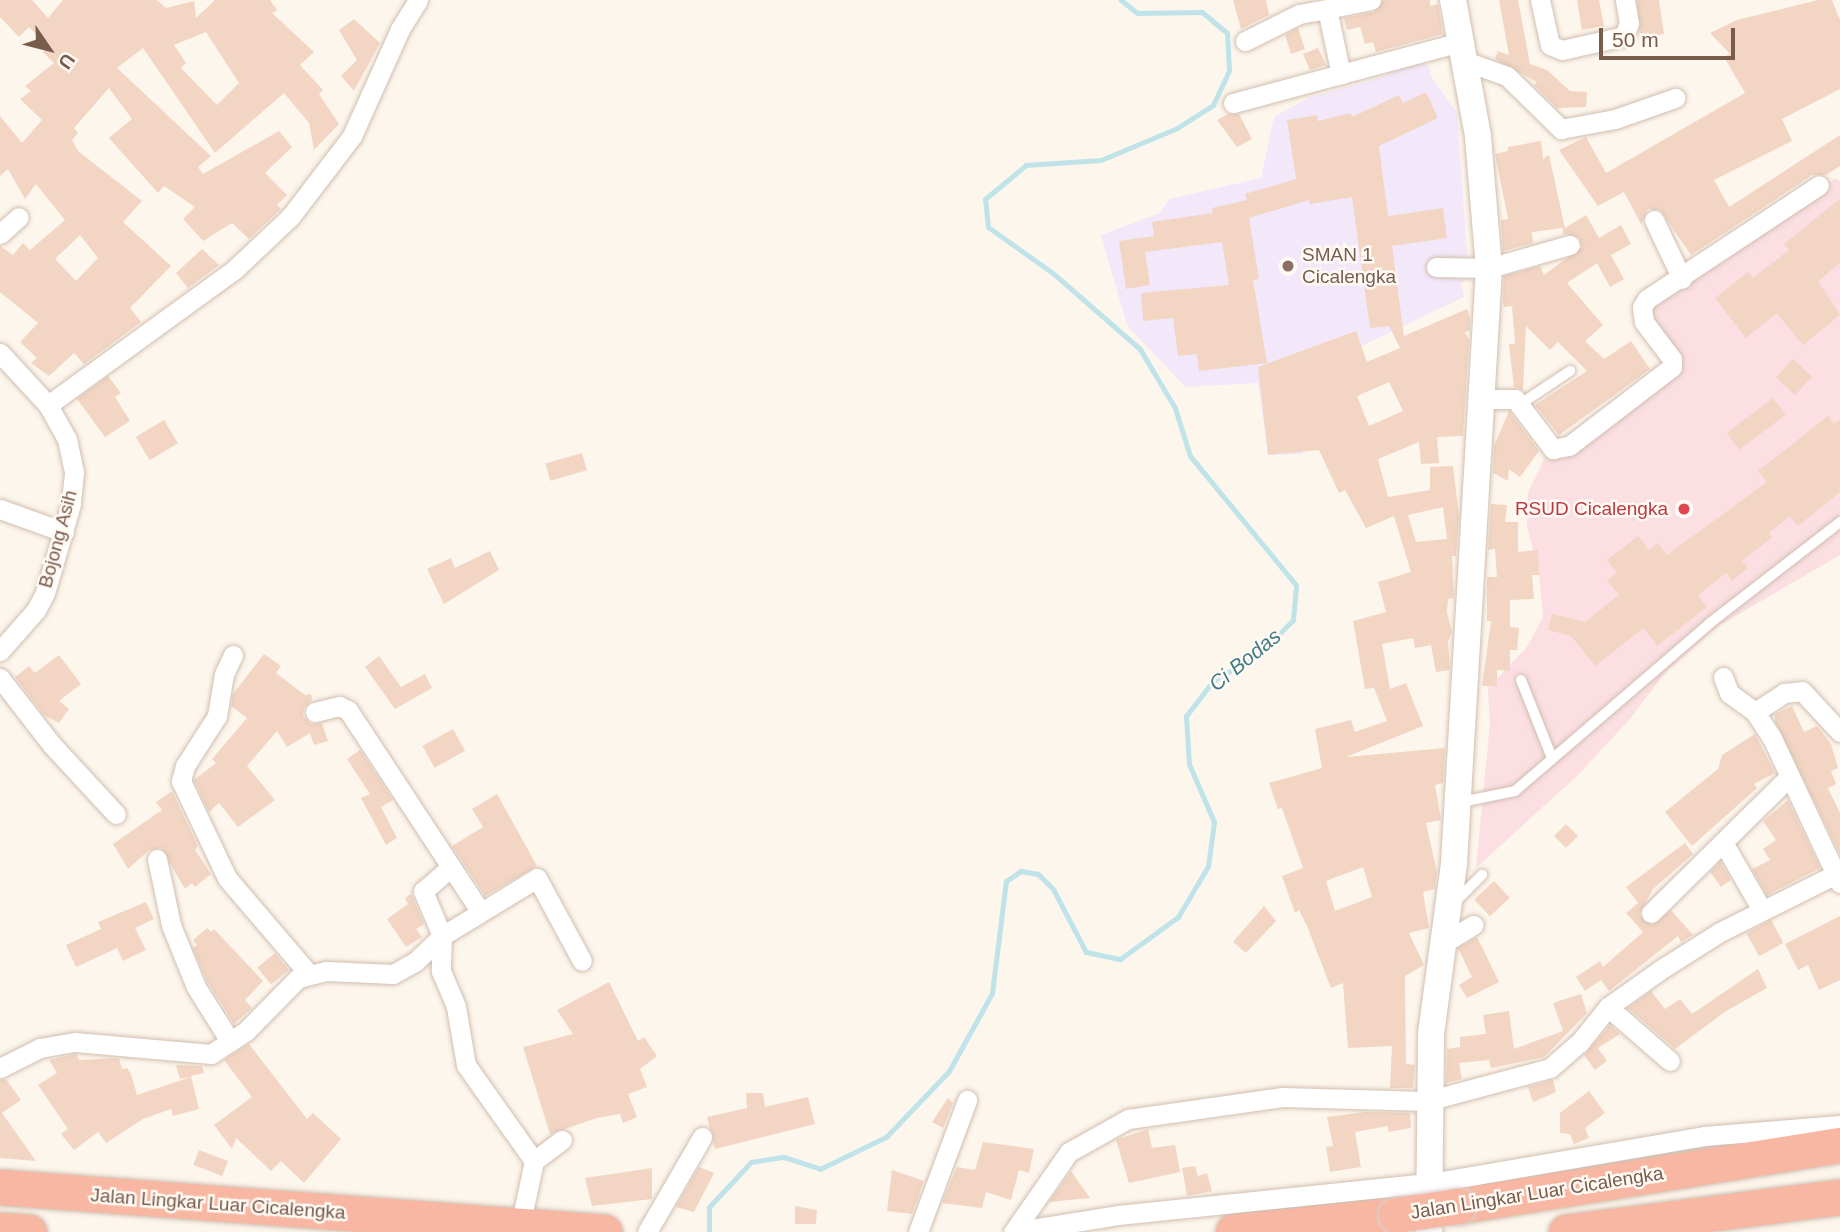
<!DOCTYPE html>
<style>
body{margin:0}
#map{position:relative;width:1840px;height:1232px;overflow:hidden;background:#fdf6ec;font-family:Arial,sans-serif}
div>[style]{position:absolute}
.education>*{inset:0;background:#f3e8fa}
.medical>*{inset:0;background:#fbdfe3}
.stream>*{height:5px;margin:-2.5px;padding:0 2.5px;transform-origin:2.5px;border-radius:2.5px;background:#bfe3e8}
.building>*{inset:0;background:#f3d5c3;transform-origin:0 0}
.roads{filter:drop-shadow(0 0 2px #d1beb0) drop-shadow(0 0 2px #d1beb0)}
.lane>*{height:10px;margin:-5px;padding:0 5px;transform-origin:5px;border-radius:5px;background:#fff}
.street>*{height:19px;margin:-9.5px;padding:0 9.5px;transform-origin:9.5px;border-radius:9.5px;background:#fff}
.secondary>*{height:26px;margin:-13px;padding:0 13px;transform-origin:13px;border-radius:13px;background:#fff}
.highway>*{height:35px;margin:-17.5px;padding:0 17.5px;transform-origin:17.5px;border-radius:17.5px;background:#f7b7a3}
.bridges{filter:drop-shadow(0 0 2px #dad1cd) drop-shadow(0 0 2px #dad1cd)}
.highway-bridge>*{height:35px;margin:-17.5px;padding:0 17.5px;transform-origin:17.5px;border-radius:17.5px;background:#f7b7a3}
.dots>*{width:19px;height:19px;translate:-50% -50%;box-sizing:border-box;border:4px solid #fffaf3;border-radius:50%}
span{translate:-50% -50%;white-space:nowrap;text-align:center;line-height:1.15;-webkit-text-stroke:5px #fffaf3;paint-order:stroke}
.education-label{font-size:19px;color:#785e54}
.left{translate:0 -50%;text-align:left}
.health-label{font-size:19px;color:#be3a42}
.right{translate:-100% -50%;text-align:right}
.street-label{font-size:19px;color:#7a5c4d}
.water-label{font-size:21px;color:#437c86;font-style:italic}
.north{position:absolute;left:14px;top:14px;width:70px;height:70px;-webkit-text-stroke:5px #fffaf3;paint-order:stroke;rotate:125deg;font-size:19px;font-weight:700;line-height:28px;text-align:center;color:#7a5c4d}
.north::after{content:'';display:block;margin:auto;width:24px;height:32px;background:#7a5c4d;clip-path:polygon(50% 0,100% 100%,50% 72%,0 100%)}
.scale{position:absolute;left:1599px;top:28px;width:136px;height:32px;box-sizing:border-box;border:4px solid #7a5c4d;border-top:0;padding-left:9px;font-size:21px;line-height:24px;white-space:nowrap;color:#7a5c4d;-webkit-text-stroke:5px #fffaf3;paint-order:stroke}
</style>
<div id="map">
<div class="education">
<i style="clip-path:polygon(1418px 61px,1430px 67px,1431px 76px,1457px 113px,1469px 279px,1461px 282px,1464px 297px,1324px 364px,1296px 426px,1303px 454px,1268px 455px,1258px 383px,1185px 387px,1127px 325px,1101px 235px,1160px 213px,1169px 199px,1261px 178px,1274px 117px,1308px 98px,1380px 78px)"></i>
</div>
<div class="medical">
<i style="clip-path:polygon(1836px 178px,1840px 182px,1840px 555px,1720px 625px,1665px 673px,1629px 720px,1579px 774px,1476px 868px,1490px 723px,1488px 688px,1527px 647px,1543px 617px,1539px 575px,1527px 525px,1528px 493px,1545px 457px,1677px 363px,1649px 311px,1692px 272px)"></i>
</div>
<div class="stream">
<i style="left:709px;top:1232px;width:25px;rotate:-90deg"></i>
<i style="left:709px;top:1207px;width:62px;rotate:-47deg"></i>
<i style="left:751px;top:1162px;width:33px;rotate:-9deg"></i>
<i style="left:784px;top:1157px;width:38px;rotate:18deg"></i>
<i style="left:820px;top:1169px;width:73px;rotate:-25.9deg"></i>
<i style="left:886px;top:1137px;width:91px;rotate:-46.3deg"></i>
<i style="left:949px;top:1071px;width:89px;rotate:-61.1deg"></i>
<i style="left:992px;top:993px;width:113px;rotate:-82.9deg"></i>
<i style="left:1006px;top:881px;width:18px;rotate:-34deg"></i>
<i style="left:1021px;top:871px;width:17px;rotate:10deg"></i>
<i style="left:1038px;top:874px;width:21px;rotate:45deg"></i>
<i style="left:1053px;top:889px;width:71px;rotate:62.4deg"></i>
<i style="left:1086px;top:952px;width:35px;rotate:12deg"></i>
<i style="left:1120px;top:959px;width:72px;rotate:-35.9deg"></i>
<i style="left:1178px;top:917px;width:59px;rotate:-59.5deg"></i>
<i style="left:1208px;top:866px;width:44px;rotate:-82.2deg"></i>
<i style="left:1214px;top:822px;width:63px;rotate:-113.3deg"></i>
<i style="left:1189px;top:764px;width:48px;rotate:-93.6deg"></i>
<i style="left:1186px;top:716px;width:44px;rotate:-52.4deg"></i>
<i style="left:1213px;top:681px;width:53px;rotate:-30.4deg"></i>
<i style="left:1259px;top:654px;width:48px;rotate:-45deg"></i>
<i style="left:1293px;top:620px;width:35px;rotate:-85deg"></i>
<i style="left:1296px;top:585px;width:167px;rotate:-129.4deg"></i>
<i style="left:1190px;top:456px;width:50px;rotate:-107.4deg"></i>
<i style="left:1175px;top:408px;width:69px;rotate:-120.7deg"></i>
<i style="left:1140px;top:349px;width:114px;rotate:-138.9deg"></i>
<i style="left:1054px;top:274px;width:81px;rotate:-144.5deg"></i>
<i style="left:988px;top:227px;width:28px;rotate:-96deg"></i>
<i style="left:985px;top:199px;width:53px;rotate:-39.7deg"></i>
<i style="left:1026px;top:165px;width:75px;rotate:-3.8deg"></i>
<i style="left:1101px;top:160px;width:82px;rotate:-22.8deg"></i>
<i style="left:1177px;top:128px;width:43px;rotate:-32.6deg"></i>
<i style="left:1213px;top:105px;width:38px;rotate:-65deg"></i>
<i style="left:1229px;top:70px;width:37px;rotate:-93deg"></i>
<i style="left:1227px;top:33px;width:33px;rotate:-140deg"></i>
<i style="left:1202px;top:12px;width:65px;rotate:179.1deg"></i>
<i style="left:1137px;top:13px;width:21px;rotate:-141deg"></i>
</div>
<div class="building">
<i style="clip-path:polygon(evenodd,0 0,32px 0,48px 18px,63px 0,157px 0,166px 8px,194px 1px,196px 18px,215px 0,270px 0,277px 10px,272px 13px,314px 52px,300px 65px,323px 90px,319px 94px,339px 124px,314px 150px,309px 123px,284px 93px,215px 153px,143px 48px,117px 68px,211px 156px,198px 167px,203px 174px,279px 131px,292px 147px,265px 173px,287px 195px,277px 205px,281px 209px,249px 239px,232px 223px,203px 241px,183px 219px,195px 207px,164px 186px,158px 193px,109px 138px,132px 119px,109px 88px,74px 128px,78px 133px,72px 140px,78px 151px,142px 201px,123px 222px,171px 266px,130px 308px,141px 322px,84px 364px,74px 353px,49px 376px,31px 363px,37px 358px,20px 342px,38px 323px,0 292px,0 246px,13px 255px,23px 243px,30px 250px,65px 220px,36px 184px,25px 199px,8px 169px,0 176px,0 116px,22px 143px,42px 120px,20px 99px,31px 91px,25px 86px,54px 63px,43px 52px,49px 47px,29px 27px,19px 37px,0 17px,0 0,206px 32px,239px 83px,217px 105px,181px 68px,186px 63px,174px 45px,206px 32px,0 0,80px 235px,98px 258px,76px 281px,55px 259px,80px 235px)"></i>
<i style="clip-path:polygon(1233px 0,1266px 0,1269px 15px,1241px 29px)"></i>
<i style="clip-path:polygon(1383px 0,1430px 0,1430px 6px,1438px 4px,1443px 34px,1376px 52px,1373px 42px,1365px 44px,1360px 27px,1347px 30px,1344px 18px,1374px 12px)"></i>
<i style="clip-path:polygon(1499px 0,1518px 0,1530px 64px,1547px 70px,1570px 91px,1587px 92px,1586px 107px,1557px 108px,1534px 85px,1537px 82px,1495px 59px,1498px 51px,1509px 55px)"></i>
<i style="clip-path:polygon(1577px 0,1599px 0,1604px 26px,1582px 30px)"></i>
<i style="clip-path:polygon(1637px 0,1659px 0,1664px 34px,1640px 38px)"></i>
<i style="clip-path:polygon(1818px 0,1832px 0,1840px 20px,1840px 89px,1782px 119px,1792px 141px,1714px 180px,1729px 207px,1840px 135px,1840px 166px,1826px 175px,1812px 175px,1691px 255px,1660px 210px,1648px 209px,1641px 224px,1624px 192px,1598px 206px,1559px 150px,1586px 137px,1606px 173px,1745px 93px,1724px 57px,1730px 54px,1710px 33px,1737px 20px)"></i>
<i style="clip-path:polygon(354px 19px,380px 43px,354px 91px,341px 76px,357px 60px,339px 30px)"></i>
<i style="clip-path:polygon(1298px 28px,1305px 49px,1291px 54px,1285px 35px)"></i>
<i style="clip-path:polygon(1318px 48px,1326px 65px,1310px 70px,1303px 54px)"></i>
<i style="clip-path:polygon(evenodd,1426px 92px,1438px 118px,1379px 146px,1388px 216px,1443px 208px,1447px 238px,1392px 246px,1404px 336px,1467px 309px,1470px 317px,1470px 330px,1465px 332px,1469px 340px,1463px 436px,1437px 437px,1439px 463px,1421px 464px,1419px 442px,1378px 459px,1388px 497px,1430px 490px,1430px 467px,1453px 466px,1459px 516px,1456px 556px,1452px 556px,1454px 598px,1448px 599px,1447px 612px,1452px 632px,1448px 641px,1450px 670px,1436px 672px,1431px 645px,1415px 648px,1413px 638px,1382px 644px,1390px 689px,1406px 683px,1423px 726px,1346px 757px,1445px 748px,1443px 783px,1435px 785px,1441px 820px,1426px 823px,1437px 872px,1435px 889px,1423px 892px,1429px 928px,1409px 933px,1424px 965px,1405px 976px,1406px 1064px,1415px 1065px,1413px 1088px,1390px 1088px,1392px 1046px,1348px 1048px,1343px 983px,1331px 988px,1307px 926px,1299px 910px,1295px 913px,1282px 876px,1303px 868px,1282px 808px,1278px 809px,1269px 783px,1322px 768px,1315px 729px,1351px 720px,1355px 732px,1387px 721px,1374px 688px,1365px 689px,1353px 621px,1386px 612px,1378px 582px,1411px 572px,1394px 516px,1366px 528px,1345px 490px,1339px 493px,1319px 450px,1268px 455px,1258px 367px,1356px 331px,1367px 362px,1400px 348px,1389px 326px,1370px 328px,1352px 197px,1310px 204px,1309px 200px,1249px 218px,1259px 279px,1253px 280px,1267px 363px,1199px 371px,1197px 354px,1178px 356px,1173px 318px,1143px 321px,1141px 293px,1229px 285px,1222px 242px,1145px 252px,1150px 285px,1126px 289px,1119px 241px,1154px 236px,1152px 222px,1213px 213px,1212px 208px,1247px 200px,1245px 194px,1296px 179px,1287px 120px,1317px 115px,1318px 121px,1351px 113px,1352px 117px,1399px 95px,1403px 103px,1426px 92px,1389px 382px,1403px 411px,1369px 426px,1357px 396px,1389px 382px,1426px 92px,1443px 507px,1447px 539px,1416px 542px,1408px 515px,1443px 507px,1426px 92px,1363px 867px,1372px 897px,1335px 911px,1326px 881px,1363px 867px)"></i>
<i style="clip-path:polygon(1228px 114px,1239px 114px,1252px 139px,1237px 147px,1217px 120px)"></i>
<i style="clip-path:polygon(1541px 141px,1543px 159px,1549px 155px,1565px 228px,1586px 215px,1599px 238px,1621px 225px,1631px 244px,1611px 255px,1624px 279px,1610px 287px,1597px 263px,1567px 283px,1603px 325px,1585px 341px,1604px 359px,1631px 341px,1650px 369px,1559px 435px,1535px 405px,1587px 371px,1558px 342px,1550px 350px,1526px 326px,1523px 390px,1514px 387px,1509px 344px,1515px 344px,1512px 306px,1504px 307px,1503px 301px,1504px 276px,1540px 266px,1544px 275px,1582px 247px,1579px 237px,1563px 234px,1563px 228px,1532px 232px,1533px 243px,1503px 251px,1501px 220px,1508px 219px,1495px 154px,1508px 151px,1508px 147px)"></i>
<i style="clip-path:polygon(1840px 199px,1840px 263px,1818px 281px,1840px 315px,1803px 345px,1777px 313px,1746px 338px,1715px 298px,1748px 272px,1753px 278px,1789px 250px,1784px 244px)"></i>
<i style="clip-path:polygon(202px 249px,219px 265px,188px 288px,176px 273px)"></i>
<i style="left:1793px;top:359px;width:26px;height:25px;rotate:43deg"></i>
<i style="clip-path:polygon(108px 376px,121px 393px,115px 397px,130px 421px,105px 437px,77px 399px)"></i>
<i style="left:1773px;top:398px;width:21px;height:58px;rotate:53deg"></i>
<i style="clip-path:polygon(1509px 411px,1539px 451px,1520px 477px,1509px 469px,1508px 481px,1493px 473px,1494px 446px)"></i>
<i style="clip-path:polygon(1828px 416px,1834px 424px,1840px 419px,1840px 492px,1798px 526px,1790px 516px,1769px 533px,1772px 537px,1742px 561px,1748px 568px,1732px 581px,1726px 573px,1698px 595px,1707px 607px,1657px 646px,1644px 628px,1595px 666px,1571px 636px,1548px 630px,1552px 614px,1585px 622px,1619px 595px,1607px 580px,1617px 573px,1607px 560px,1638px 536px,1649px 550px,1658px 543px,1667px 555px,1767px 482px,1758px 471px)"></i>
<i style="left:164px;top:420px;width:27px;height:33px;rotate:59deg"></i>
<i style="left:582px;top:453px;width:18px;height:38px;rotate:74deg"></i>
<i style="clip-path:polygon(1491px 504px,1507px 505px,1505px 522px,1518px 522px,1518px 552px,1538px 550px,1539px 575px,1532px 575px,1534px 599px,1510px 600px,1510px 627px,1519px 628px,1517px 650px,1510px 650px,1510px 671px,1497px 670px,1497px 686px,1482px 686px,1491px 621px,1487px 621px,1487px 577px,1497px 577px,1495px 549px,1488px 550px)"></i>
<i style="clip-path:polygon(490px 551px,499px 570px,444px 604px,427px 569px,451px 558px,455px 568px)"></i>
<i style="clip-path:polygon(264px 654px,281px 666px,276px 673px,305px 695px,311px 694px,312px 700px,304px 708px,303px 716px,311px 724px,322px 723px,328px 741px,314px 745px,310px 733px,287px 747px,277px 731px,247px 766px,275px 800px,238px 827px,219px 803px,209px 812px,194px 780px,216px 763px,212px 759px,247px 718px,231px 706px,233px 694px)"></i>
<i style="clip-path:polygon(59px 655px,81px 684px,59px 701px,69px 709px,59px 723px,44px 715px,15px 677px,29px 666px,35px 673px)"></i>
<i style="clip-path:polygon(379px 656px,401px 687px,425px 674px,432px 688px,395px 709px,365px 667px)"></i>
<i style="clip-path:polygon(1792px 706px,1804px 732px,1817px 726px,1831px 744px,1838px 768px,1831px 771px,1836px 784px,1828px 788px,1840px 813px,1840px 854px,1775px 721px,1775px 714px)"></i>
<i style="left:453px;top:729px;width:25px;height:35px;rotate:61deg"></i>
<i style="clip-path:polygon(1755px 734px,1775px 773px,1754px 784px,1757px 788px,1692px 846px,1665px 812px,1718px 769px,1722px 755px)"></i>
<i style="clip-path:polygon(360px 750px,393px 800px,381px 807px,397px 838px,386px 845px,361px 798px,370px 794px,347px 759px)"></i>
<i style="clip-path:polygon(172px 791px,198px 846px,195px 850px,211px 874px,195px 887px,192px 883px,185px 889px,161px 848px,149px 850px,128px 869px,113px 844px,162px 810px,156px 802px)"></i>
<i style="clip-path:polygon(497px 794px,537px 866px,485px 896px,452px 846px,483px 827px,472px 809px)"></i>
<i style="clip-path:polygon(1788px 800px,1820px 868px,1767px 895px,1752px 869px,1770px 860px,1763px 849px,1776px 840px,1763px 821px)"></i>
<i style="left:1566px;top:824px;width:17px;height:17px;rotate:45deg"></i>
<i style="clip-path:polygon(1685px 843px,1693px 854px,1653px 889px,1639px 915px,1653px 925px,1671px 910px,1693px 935px,1681px 942px,1678px 936px,1609px 991px,1601px 980px,1585px 991px,1576px 977px,1600px 961px,1603px 967px,1643px 932px,1626px 913px,1638px 903px,1626px 887px)"></i>
<i style="clip-path:polygon(1720px 862px,1731px 880px,1721px 887px,1710px 872px)"></i>
<i style="left:1494px;top:881px;width:23px;height:27px;rotate:47deg"></i>
<i style="clip-path:polygon(411px 894px,424px 924px,416px 929px,422px 937px,406px 947px,387px 919px,408px 904px,405px 898px)"></i>
<i style="clip-path:polygon(146px 902px,154px 919px,135px 928px,146px 950px,123px 961px,117px 948px,76px 967px,66px 945px,101px 929px,98px 922px)"></i>
<i style="clip-path:polygon(1264px 906px,1276px 921px,1246px 953px,1233px 942px)"></i>
<i style="clip-path:polygon(1840px 916px,1840px 980px,1819px 990px,1808px 965px,1798px 970px,1785px 944px)"></i>
<i style="left:1771px;top:920px;width:26px;height:28px;rotate:61deg"></i>
<i style="clip-path:polygon(207px 928px,211px 932px,214px 929px,263px 981px,245px 1000px,252px 1008px,234px 1024px,207px 981px,193px 948px,197px 945px,193px 940px)"></i>
<i style="clip-path:polygon(1477px 937px,1499px 982px,1467px 998px,1459px 985px,1472px 977px,1458px 948px)"></i>
<i style="left:275px;top:953px;width:22px;height:23px;rotate:51deg"></i>
<i style="clip-path:polygon(1758px 969px,1767px 988px,1726px 1011px,1675px 1049px,1628px 1008px,1651px 991px,1665px 1009px,1680px 999px,1692px 1014px)"></i>
<i style="clip-path:polygon(609px 982px,638px 1041px,644px 1037px,657px 1056px,640px 1069px,647px 1087px,628px 1094px,637px 1117px,623px 1123px,620px 1114px,597px 1118px,550px 1134px,523px 1047px,573px 1034px,557px 1010px)"></i>
<i style="clip-path:polygon(1581px 994px,1587px 1013px,1544px 1057px,1491px 1068px,1489px 1060px,1459px 1063px,1462px 1079px,1446px 1083px,1447px 1049px,1460px 1047px,1460px 1037px,1486px 1034px,1483px 1015px,1509px 1011px,1514px 1049px,1563px 1031px,1553px 1003px)"></i>
<i style="clip-path:polygon(1610px 1025px,1620px 1034px,1598px 1048px,1607px 1061px,1595px 1070px,1584px 1055px)"></i>
<i style="clip-path:polygon(249px 1044px,307px 1119px,313px 1113px,341px 1139px,304px 1183px,281px 1161px,271px 1171px,236px 1138px,232px 1149px,214px 1125px,252px 1097px,224px 1060px)"></i>
<i style="clip-path:polygon(76px 1054px,79px 1060px,119px 1058px,122px 1069px,127px 1068px,131px 1074px,137px 1095px,191px 1077px,180px 1079px,176px 1065px,202px 1066px,204px 1073px,191px 1076px,199px 1109px,173px 1116px,171px 1109px,143px 1119px,106px 1143px,98px 1132px,74px 1150px,61px 1134px,68px 1129px,38px 1085px,57px 1073px,49px 1060px)"></i>
<i style="clip-path:polygon(6px 1079px,21px 1100px,2px 1113px,36px 1161px,0 1158px,0 1080px)"></i>
<i style="clip-path:polygon(1553px 1080px,1556px 1092px,1533px 1102px,1528px 1087px)"></i>
<i style="clip-path:polygon(1589px 1091px,1605px 1113px,1585px 1128px,1589px 1138px,1574px 1144px,1570px 1134px,1560px 1133px,1560px 1113px)"></i>
<i style="clip-path:polygon(746px 1093px,763px 1093px,765px 1107px,808px 1097px,815px 1124px,715px 1149px,707px 1117px,747px 1108px)"></i>
<i style="clip-path:polygon(948px 1098px,953px 1103px,943px 1128px,932px 1122px)"></i>
<i style="clip-path:polygon(1365px 1112px,1410px 1113px,1411px 1128px,1388px 1132px,1388px 1126px,1355px 1132px,1361px 1167px,1330px 1172px,1326px 1147px,1333px 1146px,1327px 1117px)"></i>
<i style="clip-path:polygon(1148px 1129px,1152px 1148px,1175px 1145px,1180px 1172px,1129px 1183px,1116px 1140px)"></i>
<i style="clip-path:polygon(983px 1142px,1034px 1149px,1029px 1173px,1019px 1170px,1011px 1200px,986px 1192px,982px 1208px,942px 1203px,957px 1167px,975px 1170px)"></i>
<i style="left:199px;top:1150px;width:31px;height:16px;rotate:21deg"></i>
<i style="clip-path:polygon(1195px 1166px,1198px 1176px,1207px 1173px,1212px 1191px,1187px 1196px,1182px 1168px)"></i>
<i style="clip-path:polygon(699px 1167px,714px 1173px,694px 1212px,676px 1207px)"></i>
<i style="clip-path:polygon(652px 1168px,652px 1199px,592px 1206px,585px 1178px)"></i>
<i style="clip-path:polygon(892px 1170px,924px 1181px,912px 1214px,887px 1211px)"></i>
<i style="clip-path:polygon(1071px 1171px,1090px 1198px,1049px 1202px)"></i>
<i style="clip-path:polygon(795px 1206px,817px 1210px,816px 1224px,795px 1224px)"></i>
</div>
<div class="roads">
<div class="lane">
<i style="left:1522px;top:403px;width:58px;rotate:-33.7deg"></i>
<i style="left:1521px;top:680px;width:84px;rotate:68.3deg"></i>
<i style="left:1461px;top:802px;width:55px;rotate:-11.5deg"></i>
<i style="left:1515px;top:791px;width:257px;rotate:-40.7deg"></i>
<i style="left:1710px;top:623px;width:165px;rotate:-37.8deg"></i>
<i style="left:1456px;top:901px;width:37px;rotate:-45deg"></i>
</div>
<div class="street">
<i style="left:1540px;top:0;width:46px;rotate:77.5deg"></i>
<i style="left:1550px;top:45px;width:13px;rotate:23deg"></i>
<i style="left:1562px;top:50px;width:64px;rotate:-12.7deg"></i>
<i style="left:1624px;top:36px;width:14px;rotate:-69deg"></i>
<i style="left:1629px;top:23px;width:23px;rotate:-100deg"></i>
<i style="left:1327px;top:9px;width:45px;rotate:-11.6deg"></i>
<i style="left:1245px;top:41px;width:60px;rotate:-26.6deg"></i>
<i style="left:1299px;top:14px;width:28px;rotate:-10deg"></i>
<i style="left:1327px;top:9px;width:67px;rotate:78deg"></i>
<i style="left:1462px;top:60px;width:48px;rotate:19.6deg"></i>
<i style="left:1507px;top:76px;width:76px;rotate:44.5deg"></i>
<i style="left:1561px;top:129px;width:55px;rotate:-10.5deg"></i>
<i style="left:1615px;top:119px;width:64px;rotate:-19.3deg"></i>
<i style="left:1233px;top:103px;width:235px;rotate:-15deg"></i>
<i style="left:1654px;top:220px;width:65px;rotate:64.6deg"></i>
<i style="left:0;top:234px;width:25px;rotate:-42deg"></i>
<i style="left:1436px;top:267px;width:53px;rotate:1.1deg"></i>
<i style="left:1489px;top:268px;width:84px;rotate:-15.9deg"></i>
<i style="left:0;top:353px;width:71px;rotate:47.3deg"></i>
<i style="left:48px;top:405px;width:39px;rotate:61deg"></i>
<i style="left:67px;top:439px;width:35px;rotate:78deg"></i>
<i style="left:74px;top:473px;width:31px;rotate:96deg"></i>
<i style="left:71px;top:504px;width:93px;rotate:106.3deg"></i>
<i style="left:45px;top:593px;width:19px;rotate:118deg"></i>
<i style="left:36px;top:610px;width:55px;rotate:131.3deg"></i>
<i style="left:1483px;top:399px;width:32px"></i>
<i style="left:1515px;top:399px;width:63px;rotate:52.8deg"></i>
<i style="left:1553px;top:449px;width:16px;rotate:-11deg"></i>
<i style="left:1569px;top:446px;width:130px;rotate:-37.5deg"></i>
<i style="left:1672px;top:367px;width:8px;rotate:-90deg"></i>
<i style="left:1672px;top:359px;width:46px;rotate:-127.1deg"></i>
<i style="left:1644px;top:322px;width:15px;rotate:-98deg"></i>
<i style="left:1642px;top:307px;width:9px;rotate:-58deg"></i>
<i style="left:1647px;top:299px;width:206px;rotate:-33.5deg"></i>
<i style="left:48px;top:405px;width:231px;rotate:-36deg"></i>
<i style="left:235px;top:269px;width:77px;rotate:-43.4deg"></i>
<i style="left:291px;top:216px;width:101px;rotate:-52.7deg"></i>
<i style="left:352px;top:136px;width:117px;rotate:-65.8deg"></i>
<i style="left:400px;top:29px;width:34px;rotate:-58deg"></i>
<i style="left:0;top:509px;width:68px;rotate:19.8deg"></i>
<i style="left:233px;top:655px;width:21px;rotate:115deg"></i>
<i style="left:224px;top:674px;width:43px;rotate:99.5deg"></i>
<i style="left:217px;top:716px;width:59px;rotate:122.6deg"></i>
<i style="left:185px;top:766px;width:16px;rotate:105deg"></i>
<i style="left:181px;top:781px;width:107px;rotate:64.6deg"></i>
<i style="left:227px;top:878px;width:126px;rotate:49.5deg"></i>
<i style="left:1723px;top:677px;width:17px;rotate:69deg"></i>
<i style="left:1729px;top:693px;width:32px;rotate:36deg"></i>
<i style="left:1755px;top:712px;width:31px;rotate:57deg"></i>
<i style="left:1772px;top:738px;width:160px;rotate:64.9deg"></i>
<i style="left:0;top:678px;width:85px;rotate:52.2deg"></i>
<i style="left:52px;top:745px;width:94px;rotate:47.2deg"></i>
<i style="left:315px;top:712px;width:25px;rotate:-14deg"></i>
<i style="left:339px;top:706px;width:10px;rotate:24deg"></i>
<i style="left:348px;top:710px;width:240px;rotate:56.7deg"></i>
<i style="left:1755px;top:712px;width:35px;rotate:-33deg"></i>
<i style="left:1784px;top:693px;width:18px;rotate:-6deg"></i>
<i style="left:1802px;top:691px;width:56px;rotate:47.2deg"></i>
<i style="left:1724px;top:844px;width:76px;rotate:60.1deg"></i>
<i style="left:157px;top:859px;width:67px;rotate:78deg"></i>
<i style="left:171px;top:925px;width:67px;rotate:68deg"></i>
<i style="left:196px;top:987px;width:64px;rotate:57.8deg"></i>
<i style="left:451px;top:867px;width:37px;rotate:139deg"></i>
<i style="left:423px;top:891px;width:49px;rotate:67.1deg"></i>
<i style="left:442px;top:936px;width:35px;rotate:92deg"></i>
<i style="left:441px;top:971px;width:39px;rotate:67deg"></i>
<i style="left:456px;top:1007px;width:59px;rotate:80.2deg"></i>
<i style="left:466px;top:1065px;width:118px;rotate:54.7deg"></i>
<i style="left:1651px;top:913px;width:194px;rotate:-44.6deg"></i>
<i style="left:1440px;top:945px;width:39px;rotate:-31deg"></i>
<i style="left:1608px;top:1007px;width:82px;rotate:41.1deg"></i>
<i style="left:0;top:1068px;width:45px;rotate:-26.6deg"></i>
<i style="left:40px;top:1048px;width:36px;rotate:-10deg"></i>
<i style="left:75px;top:1042px;width:137px;rotate:5deg"></i>
<i style="left:211px;top:1054px;width:42px;rotate:-33.3deg"></i>
<i style="left:246px;top:1031px;width:74px;rotate:-45.5deg"></i>
<i style="left:298px;top:978px;width:29px;rotate:-14deg"></i>
<i style="left:326px;top:971px;width:67px;rotate:2.6deg"></i>
<i style="left:393px;top:974px;width:25px;rotate:-29deg"></i>
<i style="left:415px;top:962px;width:37px;rotate:-44deg"></i>
<i style="left:442px;top:936px;width:111px;rotate:-31.4deg"></i>
<i style="left:537px;top:878px;width:94px;rotate:61.5deg"></i>
<i style="left:520px;top:1226px;width:66px;rotate:-77.8deg"></i>
<i style="left:534px;top:1161px;width:35px;rotate:-37deg"></i>
<i style="left:1014px;top:1231px;width:96px;rotate:-55.2deg"></i>
<i style="left:1069px;top:1152px;width:68px;rotate:-29.2deg"></i>
<i style="left:1128px;top:1119px;width:156px;rotate:-8.1deg"></i>
<i style="left:1282px;top:1097px;width:145px;rotate:1.6deg"></i>
<i style="left:1427px;top:1101px;width:127px;rotate:-15deg"></i>
<i style="left:1550px;top:1068px;width:40px;rotate:-41deg"></i>
<i style="left:1580px;top:1042px;width:45px;rotate:-51.3deg"></i>
<i style="left:1608px;top:1007px;width:64px;rotate:-35.4deg"></i>
<i style="left:1660px;top:970px;width:71px;rotate:-32.3deg"></i>
<i style="left:1720px;top:932px;width:127px;rotate:-26.6deg"></i>
<i style="left:647px;top:1232px;width:110px;rotate:-59.9deg"></i>
<i style="left:918px;top:1232px;width:141px;rotate:-69.6deg"></i>
<i style="left:1013px;top:1232px;width:106px;rotate:-9.2deg"></i>
<i style="left:1118px;top:1215px;width:314px;rotate:-5.9deg"></i>
<i style="left:1430px;top:1183px;width:278px;rotate:-9.7deg"></i>
<i style="left:1704px;top:1136px;width:136px;rotate:-4.6deg"></i>
</div>
<div class="secondary">
<i style="left:1429px;top:1232px;width:198px;rotate:-89.4deg"></i>
<i style="left:1431px;top:1034px;width:173px;rotate:-82.3deg"></i>
<i style="left:1454px;top:863px;width:596px;rotate:-86.63deg"></i>
<i style="left:1489px;top:268px;width:132px;rotate:-94.8deg"></i>
<i style="left:1478px;top:136px;width:138px;rotate:-100.4deg"></i>
</div>
<div class="highway">
<i style="left:0;top:1187px;width:606px;rotate:4.26deg"></i>
<i style="left:1458px;top:1206px;width:387px;rotate:-9.1deg"></i>
<i style="left:0;top:1230px;width:29px;rotate:4deg"></i>
<i style="left:1233px;top:1232px;width:164px;rotate:-6deg"></i>
<i style="left:1566px;top:1232px;width:276px;rotate:-7.3deg"></i>
</div>
</div>
<div class="bridges">
<div class="highway-bridge">
<i style="left:1396px;top:1215px;width:63px;rotate:-8.3deg"></i>
</div>
</div>
<div class="dots">
<i style="left:1288px;top:266px;background:#8d6e63"></i>
<i style="left:1684px;top:509px;background:#e0444e"></i>
</div>
<div class="education-label">
<span class="left" style="left:1302px;top:266px">SMAN 1<br>Cicalengka</span>
</div>
<div class="health-label">
<span class="right" style="left:1668px;top:509px">RSUD Cicalengka</span>
</div>
<div class="street-label">
<span style="left:58px;top:539px;rotate:-75deg">Bojong Asih</span>
<span style="left:1537px;top:1193px;rotate:-9deg">Jalan Lingkar Luar Cicalengka</span>
<span style="left:218px;top:1204px;rotate:4deg">Jalan Lingkar Luar Cicalengka</span>
</div>
<div class="water-label">
<span style="left:1245px;top:660px;rotate:-39deg">Ci Bodas</span>
</div>
<div class="north">U</div>
<div class="scale">50 m</div>
</div>
